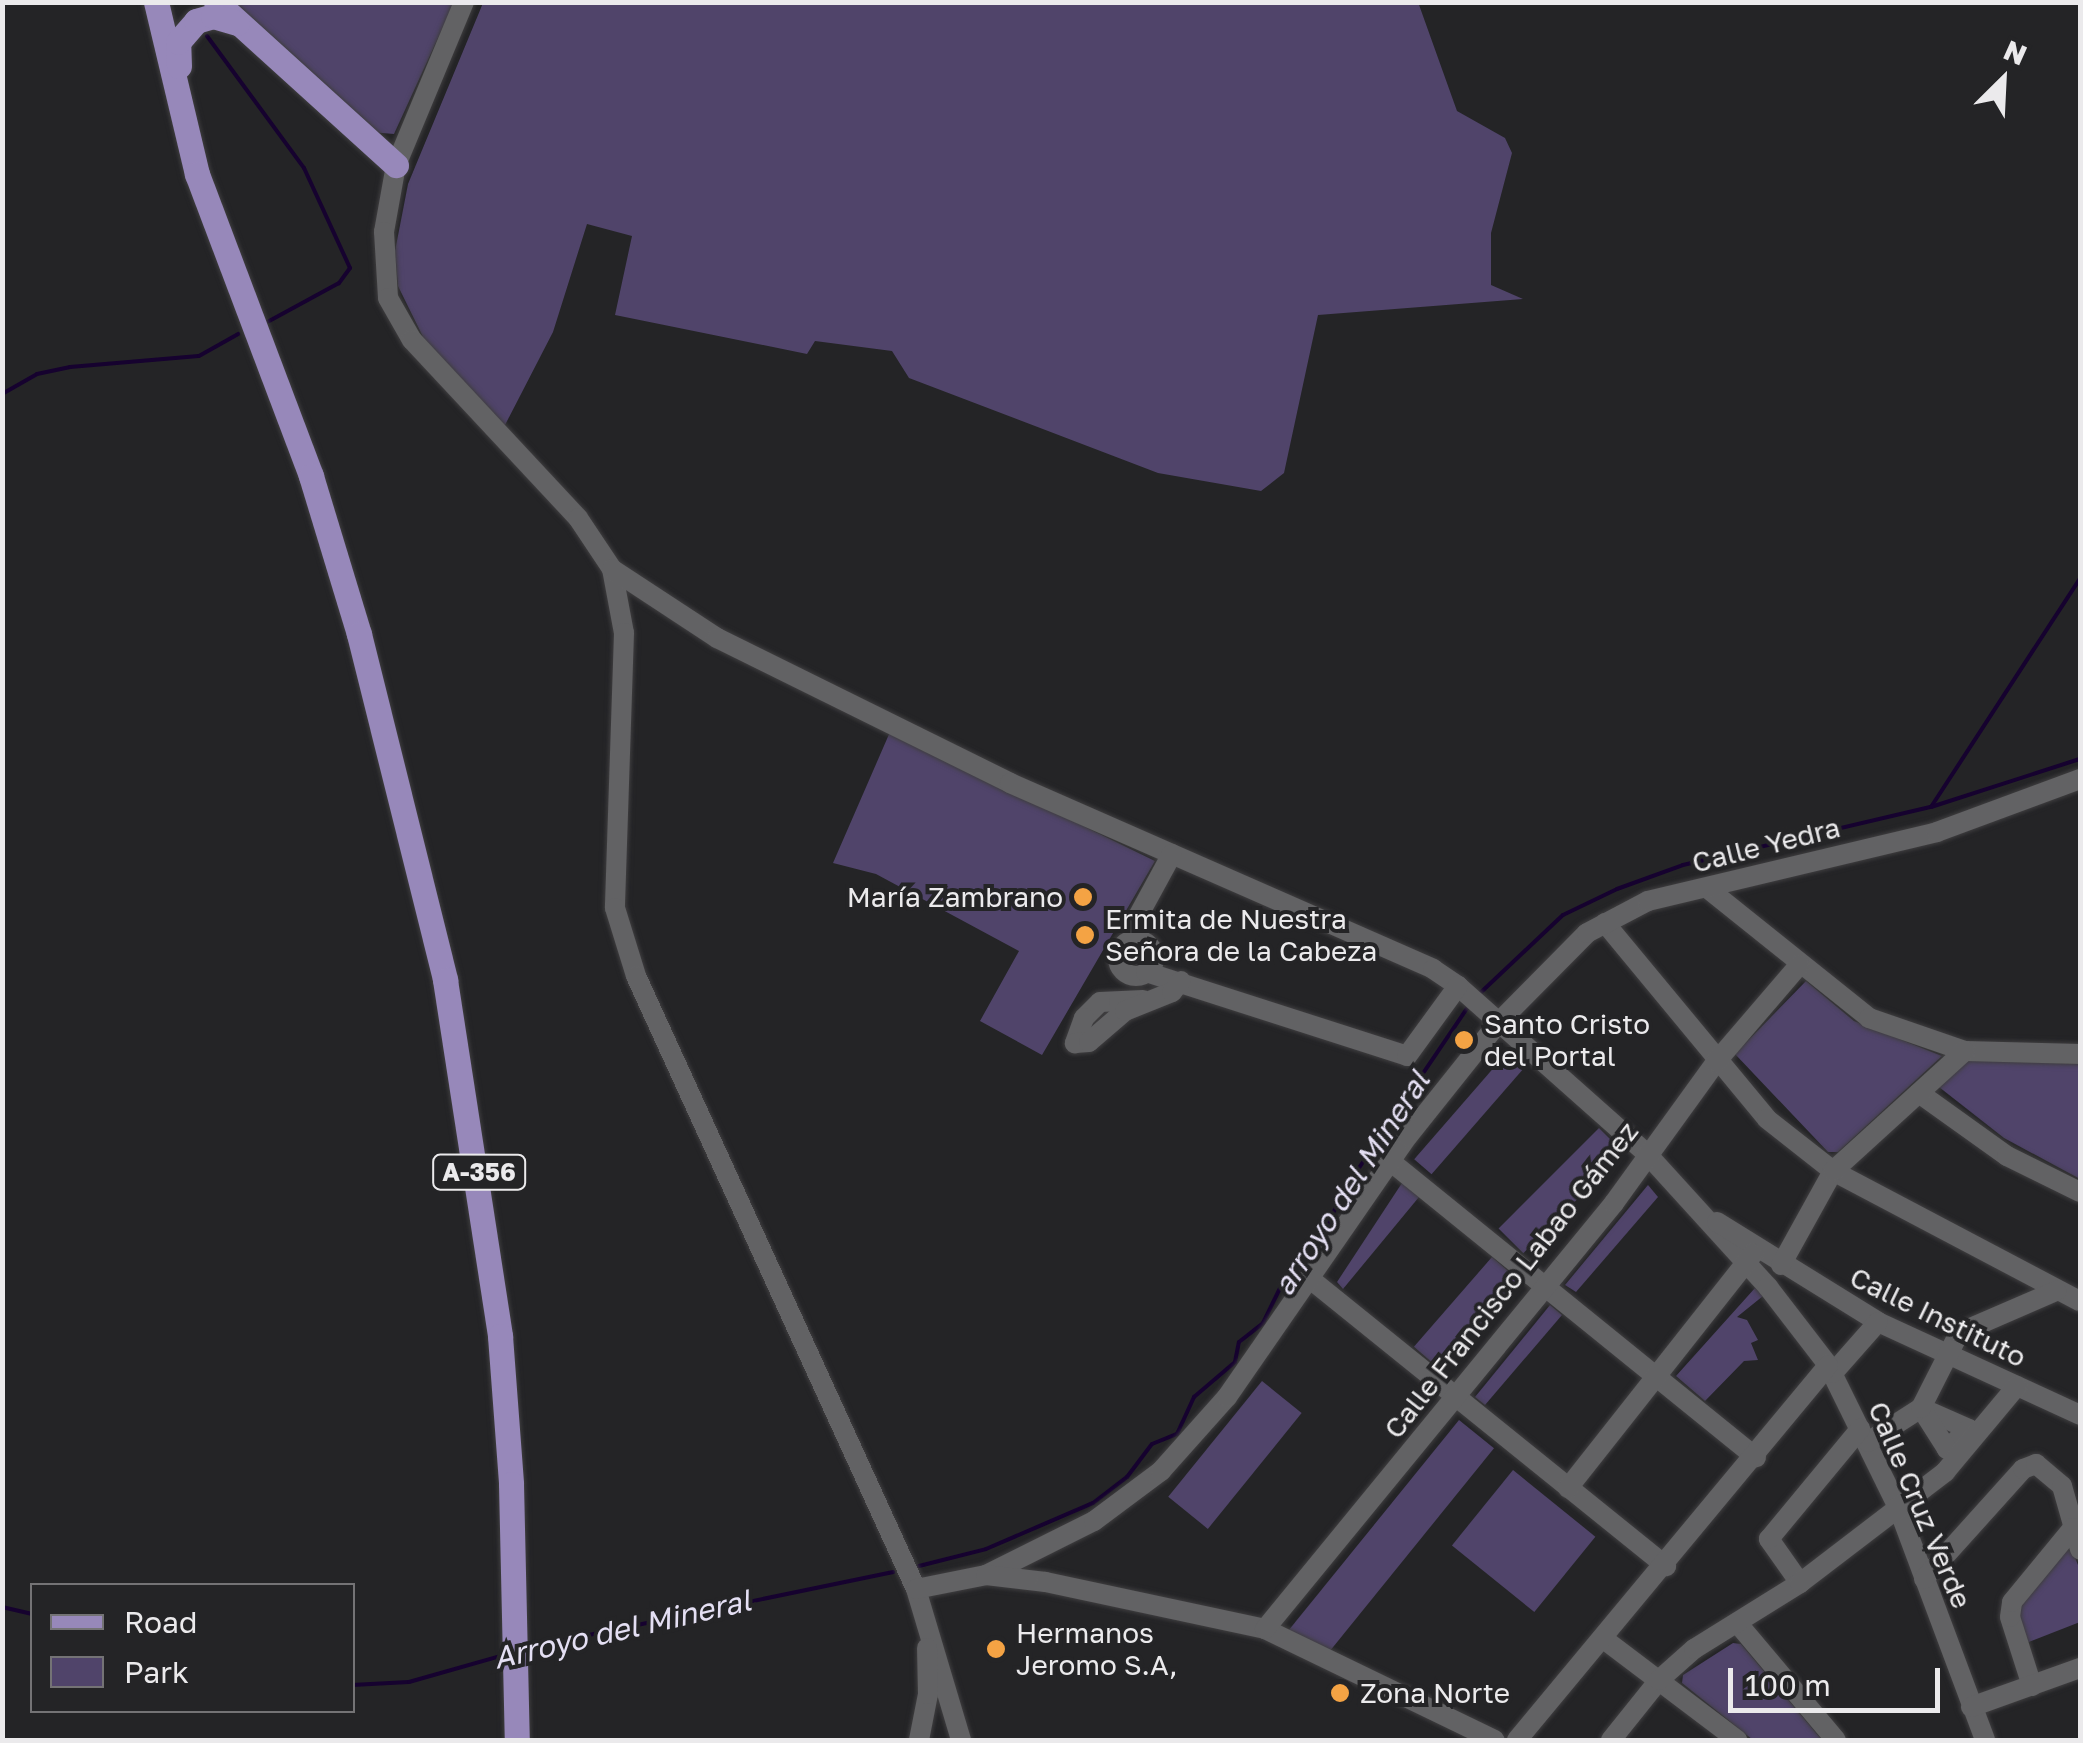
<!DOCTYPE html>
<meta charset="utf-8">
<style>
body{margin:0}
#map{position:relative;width:2083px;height:1743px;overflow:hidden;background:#242426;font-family:"Golos Text",sans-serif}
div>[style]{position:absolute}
.green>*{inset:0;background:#50446a;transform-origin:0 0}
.stream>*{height:4px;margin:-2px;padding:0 2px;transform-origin:2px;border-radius:2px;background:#16022f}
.roads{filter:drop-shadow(0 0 2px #3f3e40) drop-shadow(0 0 2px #3f3e40)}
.minor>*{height:20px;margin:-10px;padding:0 10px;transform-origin:10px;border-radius:10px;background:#626264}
.minor>.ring{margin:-10px;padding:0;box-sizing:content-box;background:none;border:20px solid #626264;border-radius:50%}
.major>*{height:25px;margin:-12.5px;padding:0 12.5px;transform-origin:12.5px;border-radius:12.5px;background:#9788ba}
.dots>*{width:28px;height:28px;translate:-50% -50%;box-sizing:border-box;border:5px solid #242426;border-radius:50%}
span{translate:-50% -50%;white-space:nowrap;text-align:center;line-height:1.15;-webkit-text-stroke:8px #242426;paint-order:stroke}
.shield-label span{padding:2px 8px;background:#242426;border:2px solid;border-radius:8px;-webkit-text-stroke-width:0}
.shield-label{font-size:25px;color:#ebeaec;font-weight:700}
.street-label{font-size:28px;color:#ebeaec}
.poi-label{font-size:28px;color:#ebeaec}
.right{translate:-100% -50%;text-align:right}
.left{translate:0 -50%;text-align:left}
.water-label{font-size:30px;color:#e4dff3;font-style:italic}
.frame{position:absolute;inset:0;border:5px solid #ebeaec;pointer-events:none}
.legend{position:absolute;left:30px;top:1583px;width:325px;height:130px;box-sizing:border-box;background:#242426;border:2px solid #747375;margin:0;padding:12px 18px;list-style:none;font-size:30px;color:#ebeaec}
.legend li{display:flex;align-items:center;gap:20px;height:50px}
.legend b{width:50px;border:2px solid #747375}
.north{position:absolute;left:1953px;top:30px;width:100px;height:100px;-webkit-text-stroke:8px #242426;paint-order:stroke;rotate:24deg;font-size:28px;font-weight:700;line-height:40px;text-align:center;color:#ebeaec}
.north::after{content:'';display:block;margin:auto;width:35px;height:45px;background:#ebeaec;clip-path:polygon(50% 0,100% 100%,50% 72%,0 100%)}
.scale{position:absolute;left:1728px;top:1668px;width:212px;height:45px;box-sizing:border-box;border:5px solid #ebeaec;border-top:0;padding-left:12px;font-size:30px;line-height:35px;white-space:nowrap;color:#ebeaec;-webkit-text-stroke:8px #242426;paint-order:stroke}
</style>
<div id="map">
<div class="green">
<i style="clip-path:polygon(1418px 2px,1457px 111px,1505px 138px,1512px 153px,1491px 233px,1491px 285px,1523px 299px,1318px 315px,1284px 473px,1261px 491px,1158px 473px,909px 378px,892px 351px,815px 341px,807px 354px,615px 315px,632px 236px,587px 224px,553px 332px,505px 425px,425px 341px,398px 286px,395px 251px,408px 184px,483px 3px)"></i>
<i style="clip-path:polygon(226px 3px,454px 3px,394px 134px,370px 132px)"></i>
<i style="clip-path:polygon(890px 732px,1155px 861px,1042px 1055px,980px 1021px,1019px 951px,876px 874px,833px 863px)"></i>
<i style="clip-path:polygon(1806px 981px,1854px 1021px,1942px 1056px,1838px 1152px,1828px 1152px,1735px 1054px)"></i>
<i style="left:1510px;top:1049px;width:23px;height:146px;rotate:41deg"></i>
<i style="clip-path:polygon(1965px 1059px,2080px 1064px,2080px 1179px,2004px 1138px,1939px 1087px)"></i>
<i style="left:1599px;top:1128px;width:35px;height:142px;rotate:45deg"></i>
<i style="clip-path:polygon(1402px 1183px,1419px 1197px,1343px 1289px,1337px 1282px)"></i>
<i style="clip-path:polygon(1648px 1185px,1658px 1197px,1576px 1292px,1565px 1285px)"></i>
<i style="left:1492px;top:1257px;width:38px;height:119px;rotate:41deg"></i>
<i style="clip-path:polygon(1755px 1288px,1763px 1296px,1737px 1317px,1747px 1320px,1758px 1340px,1751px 1343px,1758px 1360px,1744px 1361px,1705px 1401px,1676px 1376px)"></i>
<i style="clip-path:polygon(1550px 1305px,1562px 1315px,1485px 1405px,1475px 1397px)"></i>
<i style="left:1262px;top:1381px;width:51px;height:149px;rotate:39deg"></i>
<i style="left:1459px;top:1420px;width:45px;height:271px;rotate:39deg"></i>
<i style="left:1513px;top:1470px;width:106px;height:97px;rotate:39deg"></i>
<i style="clip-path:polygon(2070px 1545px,2080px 1570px,2080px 1622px,2026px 1643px,2018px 1621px,2020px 1600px)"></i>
<i style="clip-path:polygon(1733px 1643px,1741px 1644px,1822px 1740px,1753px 1740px,1682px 1683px,1683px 1675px)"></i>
</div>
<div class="stream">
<i style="left:207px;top:36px;width:164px;rotate:53.7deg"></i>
<i style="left:304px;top:168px;width:110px;rotate:65.3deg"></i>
<i style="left:350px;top:268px;width:19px;rotate:126deg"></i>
<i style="left:339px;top:283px;width:80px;rotate:151.5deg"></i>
<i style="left:2px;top:394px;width:40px;rotate:-29.7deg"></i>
<i style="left:37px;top:374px;width:34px;rotate:-12deg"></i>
<i style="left:70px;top:367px;width:129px;rotate:-4.9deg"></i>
<i style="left:199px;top:356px;width:45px;rotate:-29.4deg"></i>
<i style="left:1931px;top:807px;width:273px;rotate:-56.9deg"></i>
<i style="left:1477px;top:996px;width:118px;rotate:-43.3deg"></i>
<i style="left:1563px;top:915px;width:60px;rotate:-25.7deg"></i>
<i style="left:1617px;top:889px;width:70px;rotate:-20deg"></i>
<i style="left:1683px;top:865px;width:255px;rotate:-13.2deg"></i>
<i style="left:1931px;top:807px;width:157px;rotate:-17.9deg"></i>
<i style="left:919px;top:1566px;width:69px;rotate:-14.2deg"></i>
<i style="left:986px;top:1549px;width:116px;rotate:-23.3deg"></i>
<i style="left:1093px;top:1503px;width:43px;rotate:-37.4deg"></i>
<i style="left:1127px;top:1477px;width:41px;rotate:-52.9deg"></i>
<i style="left:1152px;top:1444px;width:27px;rotate:-22deg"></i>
<i style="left:1177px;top:1434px;width:41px;rotate:-65.3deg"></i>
<i style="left:1194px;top:1397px;width:54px;rotate:-40.5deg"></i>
<i style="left:1235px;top:1362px;width:20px;rotate:-79deg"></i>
<i style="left:1239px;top:1342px;width:31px;rotate:-38deg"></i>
<i style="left:1263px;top:1323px;width:48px;rotate:-64deg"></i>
<i style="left:1284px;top:1280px;width:47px;rotate:-56.3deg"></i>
<i style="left:1310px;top:1241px;width:19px;rotate:-35deg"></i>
<i style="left:1326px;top:1230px;width:40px;rotate:-66.6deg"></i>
<i style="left:1342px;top:1193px;width:225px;rotate:-55.9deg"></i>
<i style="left:2px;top:1607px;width:31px;rotate:13deg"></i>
<i style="left:526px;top:1648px;width:375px;rotate:-11.7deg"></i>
<i style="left:352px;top:1685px;width:57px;rotate:-3deg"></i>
<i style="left:409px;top:1682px;width:102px;rotate:-15.9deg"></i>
</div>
<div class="roads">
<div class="minor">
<i style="left:464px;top:2px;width:177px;rotate:112.6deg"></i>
<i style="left:396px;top:165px;width:68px;rotate:100.2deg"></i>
<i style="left:384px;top:232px;width:66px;rotate:86.5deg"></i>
<i style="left:388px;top:298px;width:48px;rotate:60.3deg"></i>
<i style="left:412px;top:340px;width:243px;rotate:47deg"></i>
<i style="left:578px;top:518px;width:61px;rotate:56.3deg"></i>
<i style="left:612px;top:569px;width:65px;rotate:79.4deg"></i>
<i style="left:624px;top:633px;width:275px;rotate:91.9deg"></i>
<i style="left:615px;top:908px;width:71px;rotate:72.8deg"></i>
<i style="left:636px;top:976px;width:674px;rotate:65.45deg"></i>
<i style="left:916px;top:1589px;width:158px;rotate:73.4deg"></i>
<i style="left:612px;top:569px;width:126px;rotate:33.3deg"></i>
<i style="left:717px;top:638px;width:327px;rotate:26.3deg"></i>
<i style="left:1010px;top:783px;width:462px;rotate:23.7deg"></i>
<i style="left:1433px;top:969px;width:30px;rotate:34deg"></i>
<i style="left:1458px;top:986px;width:253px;rotate:41.6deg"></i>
<i style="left:1647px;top:1154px;width:180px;rotate:47.7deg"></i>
<i style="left:1768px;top:1287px;width:98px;rotate:52.4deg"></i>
<i style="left:1828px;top:1365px;width:158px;rotate:63.8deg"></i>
<i style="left:1898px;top:1507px;width:249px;rotate:69.5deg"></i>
<i style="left:1707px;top:888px;width:208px;rotate:38.7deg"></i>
<i style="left:1869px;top:1018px;width:102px;rotate:19deg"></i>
<i style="left:1965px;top:1051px;width:115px;rotate:1.5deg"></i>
<i style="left:1605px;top:923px;width:254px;rotate:50.4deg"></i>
<i style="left:1767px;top:1119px;width:84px;rotate:38.2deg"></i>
<i style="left:1833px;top:1171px;width:279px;rotate:27.8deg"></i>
<i style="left:1134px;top:940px;width:20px;rotate:-84deg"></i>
<i style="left:1136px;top:920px;width:75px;rotate:-61.4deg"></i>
<i class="ring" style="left:1118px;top:940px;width:16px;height:16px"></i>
<i style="left:1146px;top:972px;width:274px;rotate:17.8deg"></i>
<i style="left:1407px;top:1056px;width:87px;rotate:-53.9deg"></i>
<i style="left:1143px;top:1000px;width:43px;rotate:177.3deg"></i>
<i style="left:1100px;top:1002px;width:23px;rotate:135deg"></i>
<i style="left:1084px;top:1018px;width:27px;rotate:110deg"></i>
<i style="left:1075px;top:1043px;width:14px;rotate:-4deg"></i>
<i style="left:1089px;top:1042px;width:48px;rotate:-40.7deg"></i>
<i style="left:1125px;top:1011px;width:51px;rotate:-22deg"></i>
<i style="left:1172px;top:992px;width:14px;rotate:-51deg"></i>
<i style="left:1919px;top:1093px;width:108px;rotate:35.6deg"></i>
<i style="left:2007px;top:1156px;width:81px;rotate:26.3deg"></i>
<i style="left:1390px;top:1161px;width:471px;rotate:39deg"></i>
<i style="left:1717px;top:1222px;width:190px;rotate:31.8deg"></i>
<i style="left:1878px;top:1322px;width:222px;rotate:24.7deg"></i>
<i style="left:1781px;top:1265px;width:107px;rotate:-61deg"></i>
<i style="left:1833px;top:1171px;width:178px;rotate:-42.3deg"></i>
<i style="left:1309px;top:1278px;width:459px;rotate:38.9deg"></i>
<i style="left:1833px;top:1373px;width:68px;rotate:-48.6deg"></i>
<i style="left:1921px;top:1408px;width:52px;rotate:23.6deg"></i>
<i style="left:1969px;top:1429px;width:30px;rotate:138deg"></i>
<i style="left:1947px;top:1449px;width:49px;rotate:-122.4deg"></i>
<i style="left:1868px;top:1442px;width:63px;rotate:-32.7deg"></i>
<i style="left:1921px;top:1408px;width:84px;rotate:-63.1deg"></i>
<i style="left:1959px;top:1333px;width:106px;rotate:-23.4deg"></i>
<i style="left:1568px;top:1488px;width:298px;rotate:-51.7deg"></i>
<i style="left:986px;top:1575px;width:121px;rotate:-26.6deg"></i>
<i style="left:1094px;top:1521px;width:84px;rotate:-36.7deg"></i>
<i style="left:1161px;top:1471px;width:99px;rotate:-48.3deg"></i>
<i style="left:1227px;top:1397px;width:318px;rotate:-55.3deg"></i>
<i style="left:1408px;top:1136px;width:146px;rotate:-51.4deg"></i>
<i style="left:1499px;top:1022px;width:125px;rotate:-45.3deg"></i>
<i style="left:1587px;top:933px;width:69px;rotate:-27.7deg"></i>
<i style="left:1648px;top:901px;width:297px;rotate:-13.4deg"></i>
<i style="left:1937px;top:832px;width:153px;rotate:-20.3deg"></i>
<i style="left:1924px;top:1579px;width:148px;rotate:-48deg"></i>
<i style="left:2023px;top:1469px;width:14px;rotate:-21deg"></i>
<i style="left:2036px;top:1464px;width:34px;rotate:40deg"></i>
<i style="left:2062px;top:1486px;width:66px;rotate:74.1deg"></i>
<i style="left:1800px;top:1583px;width:54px;rotate:-125.2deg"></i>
<i style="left:1769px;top:1539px;width:143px;rotate:-50.4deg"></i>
<i style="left:916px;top:1589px;width:71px;rotate:-11.3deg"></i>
<i style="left:986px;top:1575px;width:60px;rotate:6.7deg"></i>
<i style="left:1046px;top:1582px;width:224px;rotate:12.1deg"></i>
<i style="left:1265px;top:1629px;width:255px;rotate:25.8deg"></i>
<i style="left:1739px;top:1625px;width:150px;rotate:49.9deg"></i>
<i style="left:1265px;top:1629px;width:551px;rotate:-50.67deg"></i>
<i style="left:1614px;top:1203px;width:174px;rotate:-54.1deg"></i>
<i style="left:1716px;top:1062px;width:128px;rotate:-49.4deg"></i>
<i style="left:1605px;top:1640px;width:166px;rotate:37.1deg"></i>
<i style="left:2032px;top:1686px;width:72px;rotate:-107.7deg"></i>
<i style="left:2010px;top:1617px;width:15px;rotate:-82deg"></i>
<i style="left:2012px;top:1602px;width:96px;rotate:-50.5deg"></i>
<i style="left:1971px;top:1707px;width:116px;rotate:-19.7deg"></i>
<i style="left:919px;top:1740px;width:47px;rotate:-78.9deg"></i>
<i style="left:928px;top:1694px;width:46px;rotate:-91.2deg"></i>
<i style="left:1517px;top:1740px;width:487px;rotate:-50.3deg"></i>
<i style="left:1611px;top:1740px;width:77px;rotate:-51.3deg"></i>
<i style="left:1659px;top:1680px;width:47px;rotate:-41.5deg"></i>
<i style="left:1694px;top:1649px;width:125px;rotate:-31.9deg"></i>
<i style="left:1800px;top:1583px;width:183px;rotate:-37.4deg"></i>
<i style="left:1945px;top:1472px;width:112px;rotate:-50.1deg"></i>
</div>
<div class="major">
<i style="left:156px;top:2px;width:177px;rotate:76.6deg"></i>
<i style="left:197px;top:174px;width:323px;rotate:69.3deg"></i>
<i style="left:311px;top:476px;width:165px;rotate:73.1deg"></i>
<i style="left:359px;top:634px;width:357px;rotate:76deg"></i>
<i style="left:445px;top:980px;width:360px;rotate:81.2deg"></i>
<i style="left:500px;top:1336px;width:148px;rotate:85.7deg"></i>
<i style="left:511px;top:1484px;width:256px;rotate:88.7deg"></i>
<i style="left:216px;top:2px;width:243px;rotate:42.2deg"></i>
<i style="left:179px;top:66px;width:24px;rotate:-92deg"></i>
<i style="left:178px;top:42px;width:28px;rotate:-49deg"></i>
<i style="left:196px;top:21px;width:18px;rotate:-16deg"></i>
<i style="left:213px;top:16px;width:25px;rotate:16deg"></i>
</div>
</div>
<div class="dots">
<i style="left:1083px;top:897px;background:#f4a344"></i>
<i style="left:1085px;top:935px;background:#f4a344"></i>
<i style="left:1464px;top:1040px;background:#f4a344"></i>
<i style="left:996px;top:1649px;background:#f4a344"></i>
<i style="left:1340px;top:1693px;background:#f4a344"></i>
</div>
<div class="shield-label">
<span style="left:479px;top:1172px">A-356</span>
</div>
<div class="street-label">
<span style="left:1766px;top:845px;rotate:-14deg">Calle Yedra</span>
<span style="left:1511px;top:1280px;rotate:-52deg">Calle Francisco Labao Gámez</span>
<span style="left:1938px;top:1317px;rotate:26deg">Calle Instituto</span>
<span style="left:1920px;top:1505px;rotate:67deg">Calle Cruz Verde</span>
</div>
<div class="poi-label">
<span class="right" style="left:1063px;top:897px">María Zambrano</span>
<span class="left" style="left:1105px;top:935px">Ermita de Nuestra<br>Señora de la Cabeza</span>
<span class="left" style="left:1484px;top:1040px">Santo Cristo<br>del Portal</span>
<span class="left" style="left:1016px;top:1649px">Hermanos<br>Jeromo S.A,</span>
<span class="left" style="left:1360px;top:1693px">Zona Norte</span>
</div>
<div class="water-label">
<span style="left:1351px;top:1183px;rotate:-57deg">arroyo del Mineral</span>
<span style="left:622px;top:1629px;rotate:-13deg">Arroyo del Mineral</span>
</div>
<div class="frame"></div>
<ul class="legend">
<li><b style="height:12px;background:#9788ba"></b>Road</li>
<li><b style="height:28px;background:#50446a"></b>Park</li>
</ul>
<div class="north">N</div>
<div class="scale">100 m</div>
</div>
